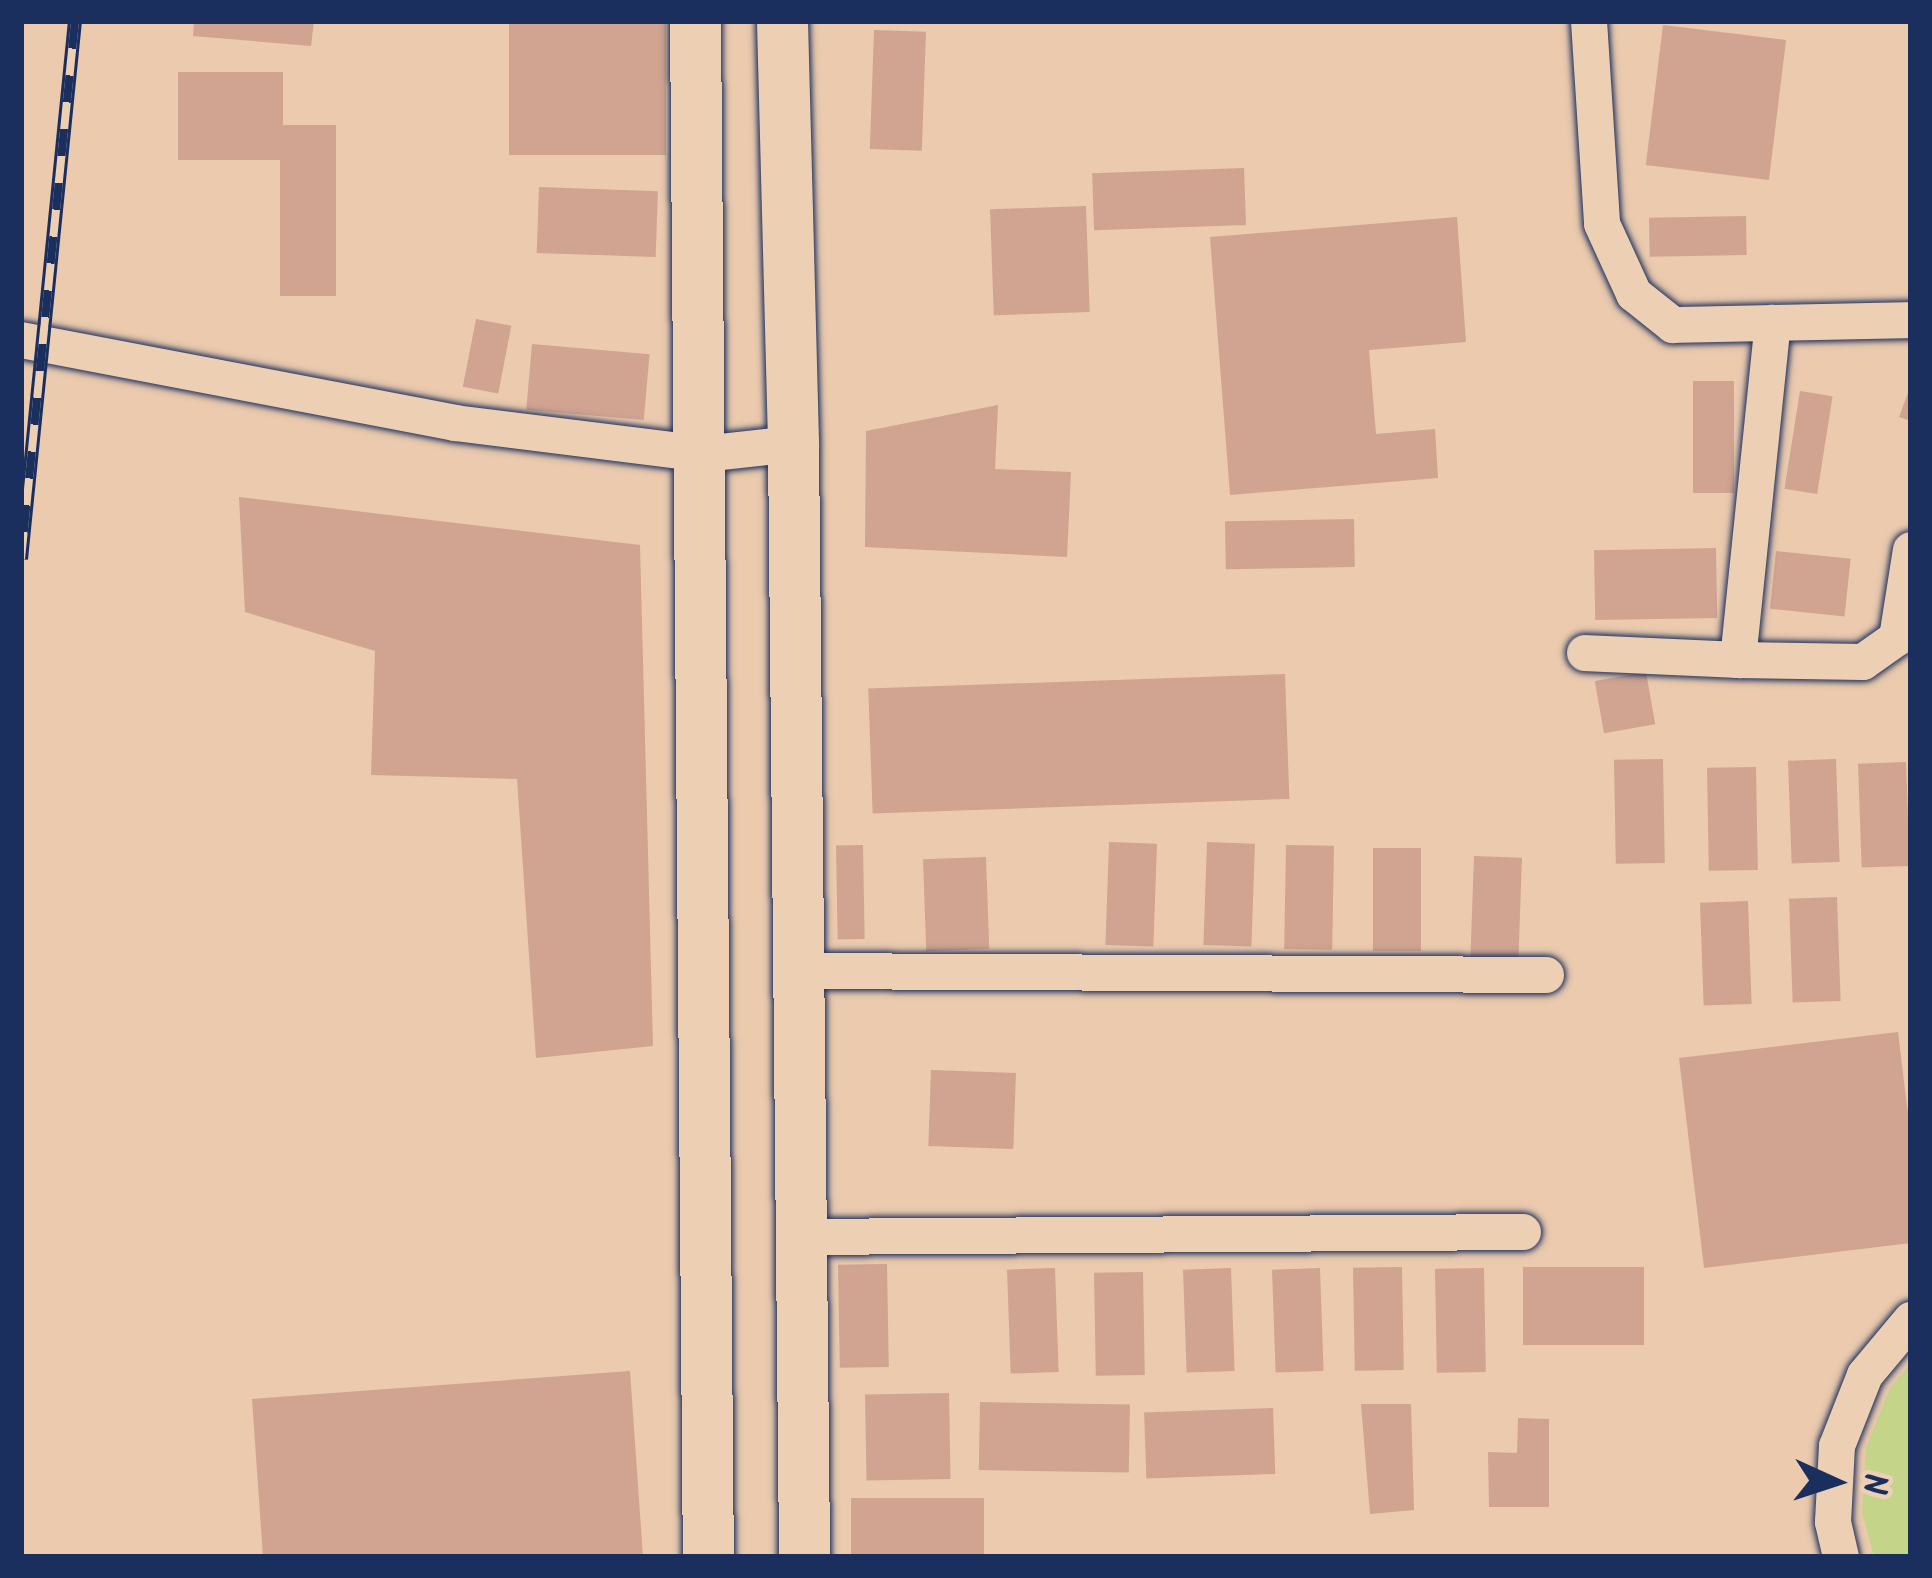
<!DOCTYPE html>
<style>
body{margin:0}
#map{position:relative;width:1932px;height:1578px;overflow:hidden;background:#ebcaae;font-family:Kalam,sans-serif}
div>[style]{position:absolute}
.green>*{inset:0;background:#c4d589}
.building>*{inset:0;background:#d0a491;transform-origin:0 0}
.roads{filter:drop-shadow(0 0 3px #1b2f5e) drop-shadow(0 0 3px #1b2f5e)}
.minor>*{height:36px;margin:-18px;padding:0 18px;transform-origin:18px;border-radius:18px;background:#edd0b4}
.secondary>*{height:51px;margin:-25.5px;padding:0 25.5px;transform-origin:25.5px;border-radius:25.5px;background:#edd0b4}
.rail>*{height:14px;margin-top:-7px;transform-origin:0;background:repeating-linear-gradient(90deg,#edd0b4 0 27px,#1b2f5e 0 54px);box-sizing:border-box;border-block:3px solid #1b2f5e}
span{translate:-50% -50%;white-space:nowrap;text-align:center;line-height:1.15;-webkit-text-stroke:10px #edd0b4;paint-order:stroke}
.frame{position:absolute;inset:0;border:24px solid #1b2f5e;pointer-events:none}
.north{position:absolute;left:1776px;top:1422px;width:120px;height:120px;-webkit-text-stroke:9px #edd0b4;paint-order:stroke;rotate:93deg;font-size:33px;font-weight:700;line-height:48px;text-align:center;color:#1b2f5e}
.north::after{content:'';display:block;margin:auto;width:42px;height:54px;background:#1b2f5e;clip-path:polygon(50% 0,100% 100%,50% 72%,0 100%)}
</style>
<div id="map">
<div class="green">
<i style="clip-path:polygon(1911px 1363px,1911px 1557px,1874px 1557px,1862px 1513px,1866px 1448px,1890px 1388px)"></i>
</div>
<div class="building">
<i style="clip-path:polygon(194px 21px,314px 21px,311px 46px,193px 36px)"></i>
<i style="left:509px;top:21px;width:157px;height:134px"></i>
<i style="left:1663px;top:25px;width:124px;height:141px;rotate:7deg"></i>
<i style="left:874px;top:30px;width:52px;height:119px;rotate:2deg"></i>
<i style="clip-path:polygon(178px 72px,283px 72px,283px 125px,336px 125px,336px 296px,280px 296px,280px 160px,178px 160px)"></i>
<i style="left:1244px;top:168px;width:57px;height:152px;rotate:88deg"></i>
<i style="left:539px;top:187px;width:119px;height:66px;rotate:2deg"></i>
<i style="left:1086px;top:206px;width:106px;height:96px;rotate:88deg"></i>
<i style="left:1746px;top:216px;width:39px;height:97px;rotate:89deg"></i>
<i style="clip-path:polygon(1457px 217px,1466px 342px,1369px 350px,1376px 434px,1435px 429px,1438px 478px,1230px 495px,1210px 237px)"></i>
<i style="left:476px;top:319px;width:36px;height:69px;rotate:11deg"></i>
<i style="left:532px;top:344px;width:118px;height:66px;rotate:5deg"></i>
<i style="left:1693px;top:381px;width:41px;height:112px"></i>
<i style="clip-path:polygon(1911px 385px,1911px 421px,1899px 417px)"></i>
<i style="left:1800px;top:391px;width:33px;height:99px;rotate:9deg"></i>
<i style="clip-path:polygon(998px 405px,995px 469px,1071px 472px,1067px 557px,865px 547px,866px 431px)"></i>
<i style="clip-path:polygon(239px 497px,640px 545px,653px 1046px,536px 1058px,517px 779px,371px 775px,375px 651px,245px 612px)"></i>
<i style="left:1354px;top:519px;width:48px;height:129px;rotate:89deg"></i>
<i style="left:1716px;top:548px;width:70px;height:122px;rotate:89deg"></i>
<i style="left:1776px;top:551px;width:75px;height:58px;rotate:6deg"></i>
<i style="left:1646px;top:672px;width:53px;height:52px;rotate:80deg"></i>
<i style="left:1285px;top:674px;width:125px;height:417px;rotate:88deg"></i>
<i style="left:1663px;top:759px;width:104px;height:49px;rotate:89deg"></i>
<i style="left:1836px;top:759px;width:103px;height:48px;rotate:88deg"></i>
<i style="left:1906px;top:762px;width:104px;height:48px;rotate:88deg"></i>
<i style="left:1756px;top:767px;width:103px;height:49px;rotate:89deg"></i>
<i style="left:1109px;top:842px;width:48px;height:103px;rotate:2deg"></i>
<i style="left:1207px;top:842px;width:48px;height:103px;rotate:2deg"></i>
<i style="left:863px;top:845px;width:94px;height:27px;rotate:89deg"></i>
<i style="left:1286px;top:845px;width:48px;height:104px;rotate:1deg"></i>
<i style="left:1373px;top:848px;width:48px;height:103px"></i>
<i style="left:1474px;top:856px;width:48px;height:103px;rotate:2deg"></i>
<i style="left:986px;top:857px;width:92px;height:63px;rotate:88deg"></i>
<i style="left:1837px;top:897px;width:104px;height:48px;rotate:88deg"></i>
<i style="left:1748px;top:901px;width:103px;height:48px;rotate:88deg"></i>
<i style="clip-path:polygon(1898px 1032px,1911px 1139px,1911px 1243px,1704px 1268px,1679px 1058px)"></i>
<i style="left:931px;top:1070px;width:85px;height:76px;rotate:2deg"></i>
<i style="left:887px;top:1264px;width:103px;height:49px;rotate:89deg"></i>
<i style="left:1402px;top:1267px;width:103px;height:49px;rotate:89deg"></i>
<i style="left:1523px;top:1267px;width:121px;height:78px"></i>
<i style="left:1055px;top:1268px;width:104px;height:48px;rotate:88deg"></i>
<i style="left:1231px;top:1268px;width:103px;height:48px;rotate:88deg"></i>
<i style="left:1320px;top:1268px;width:103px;height:48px;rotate:88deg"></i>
<i style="left:1484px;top:1268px;width:104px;height:49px;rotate:89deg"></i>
<i style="left:1143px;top:1272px;width:103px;height:49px;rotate:89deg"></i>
<i style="clip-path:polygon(630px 1371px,643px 1557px,263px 1557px,252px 1399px)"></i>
<i style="left:949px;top:1393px;width:86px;height:84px;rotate:89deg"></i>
<i style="left:980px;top:1402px;width:150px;height:68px;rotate:1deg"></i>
<i style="clip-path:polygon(1361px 1404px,1411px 1404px,1414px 1510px,1370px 1514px)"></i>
<i style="left:1273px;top:1408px;width:66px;height:129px;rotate:88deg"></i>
<i style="clip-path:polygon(1518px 1418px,1549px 1419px,1549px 1507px,1489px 1507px,1488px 1452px,1517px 1453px)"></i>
<i style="left:851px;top:1498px;width:133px;height:59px"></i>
</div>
<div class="roads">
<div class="minor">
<i style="left:1589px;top:21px;width:203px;rotate:86.3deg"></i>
<i style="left:1602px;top:224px;width:77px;rotate:65.4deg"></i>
<i style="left:1634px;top:294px;width:50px;rotate:38.5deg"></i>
<i style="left:1673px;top:325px;width:238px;rotate:-1.2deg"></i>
<i style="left:21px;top:340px;width:442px;rotate:10.8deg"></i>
<i style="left:455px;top:423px;width:250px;rotate:7.1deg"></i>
<i style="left:703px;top:454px;width:91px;rotate:-6.3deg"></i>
<i style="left:1585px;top:653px;width:153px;rotate:2.6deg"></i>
<i style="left:1738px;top:660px;width:339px;rotate:-84.1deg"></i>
<i style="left:1738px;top:660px;width:125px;rotate:0.9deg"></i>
<i style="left:1863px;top:662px;width:42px;rotate:-35.2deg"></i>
<i style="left:1897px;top:638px;width:89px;rotate:-81deg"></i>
<i style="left:794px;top:971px;width:752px;rotate:0.3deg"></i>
<i style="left:797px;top:1237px;width:726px;rotate:-0.39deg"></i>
<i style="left:1841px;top:1557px;width:36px;rotate:-103deg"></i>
<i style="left:1833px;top:1522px;width:76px;rotate:-87deg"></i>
<i style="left:1837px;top:1446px;width:76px;rotate:-68.5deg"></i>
<i style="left:1865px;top:1375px;width:72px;rotate:-50.1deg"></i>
</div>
<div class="secondary">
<i style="left:695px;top:21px;width:1536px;rotate:89.52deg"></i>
<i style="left:782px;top:21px;width:423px;rotate:88.5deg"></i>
<i style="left:793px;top:444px;width:1113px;rotate:89.43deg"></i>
</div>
</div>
<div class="rail">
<i style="left:21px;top:559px;width:541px;rotate:-84.27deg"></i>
</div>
<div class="frame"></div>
<div class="north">N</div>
</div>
